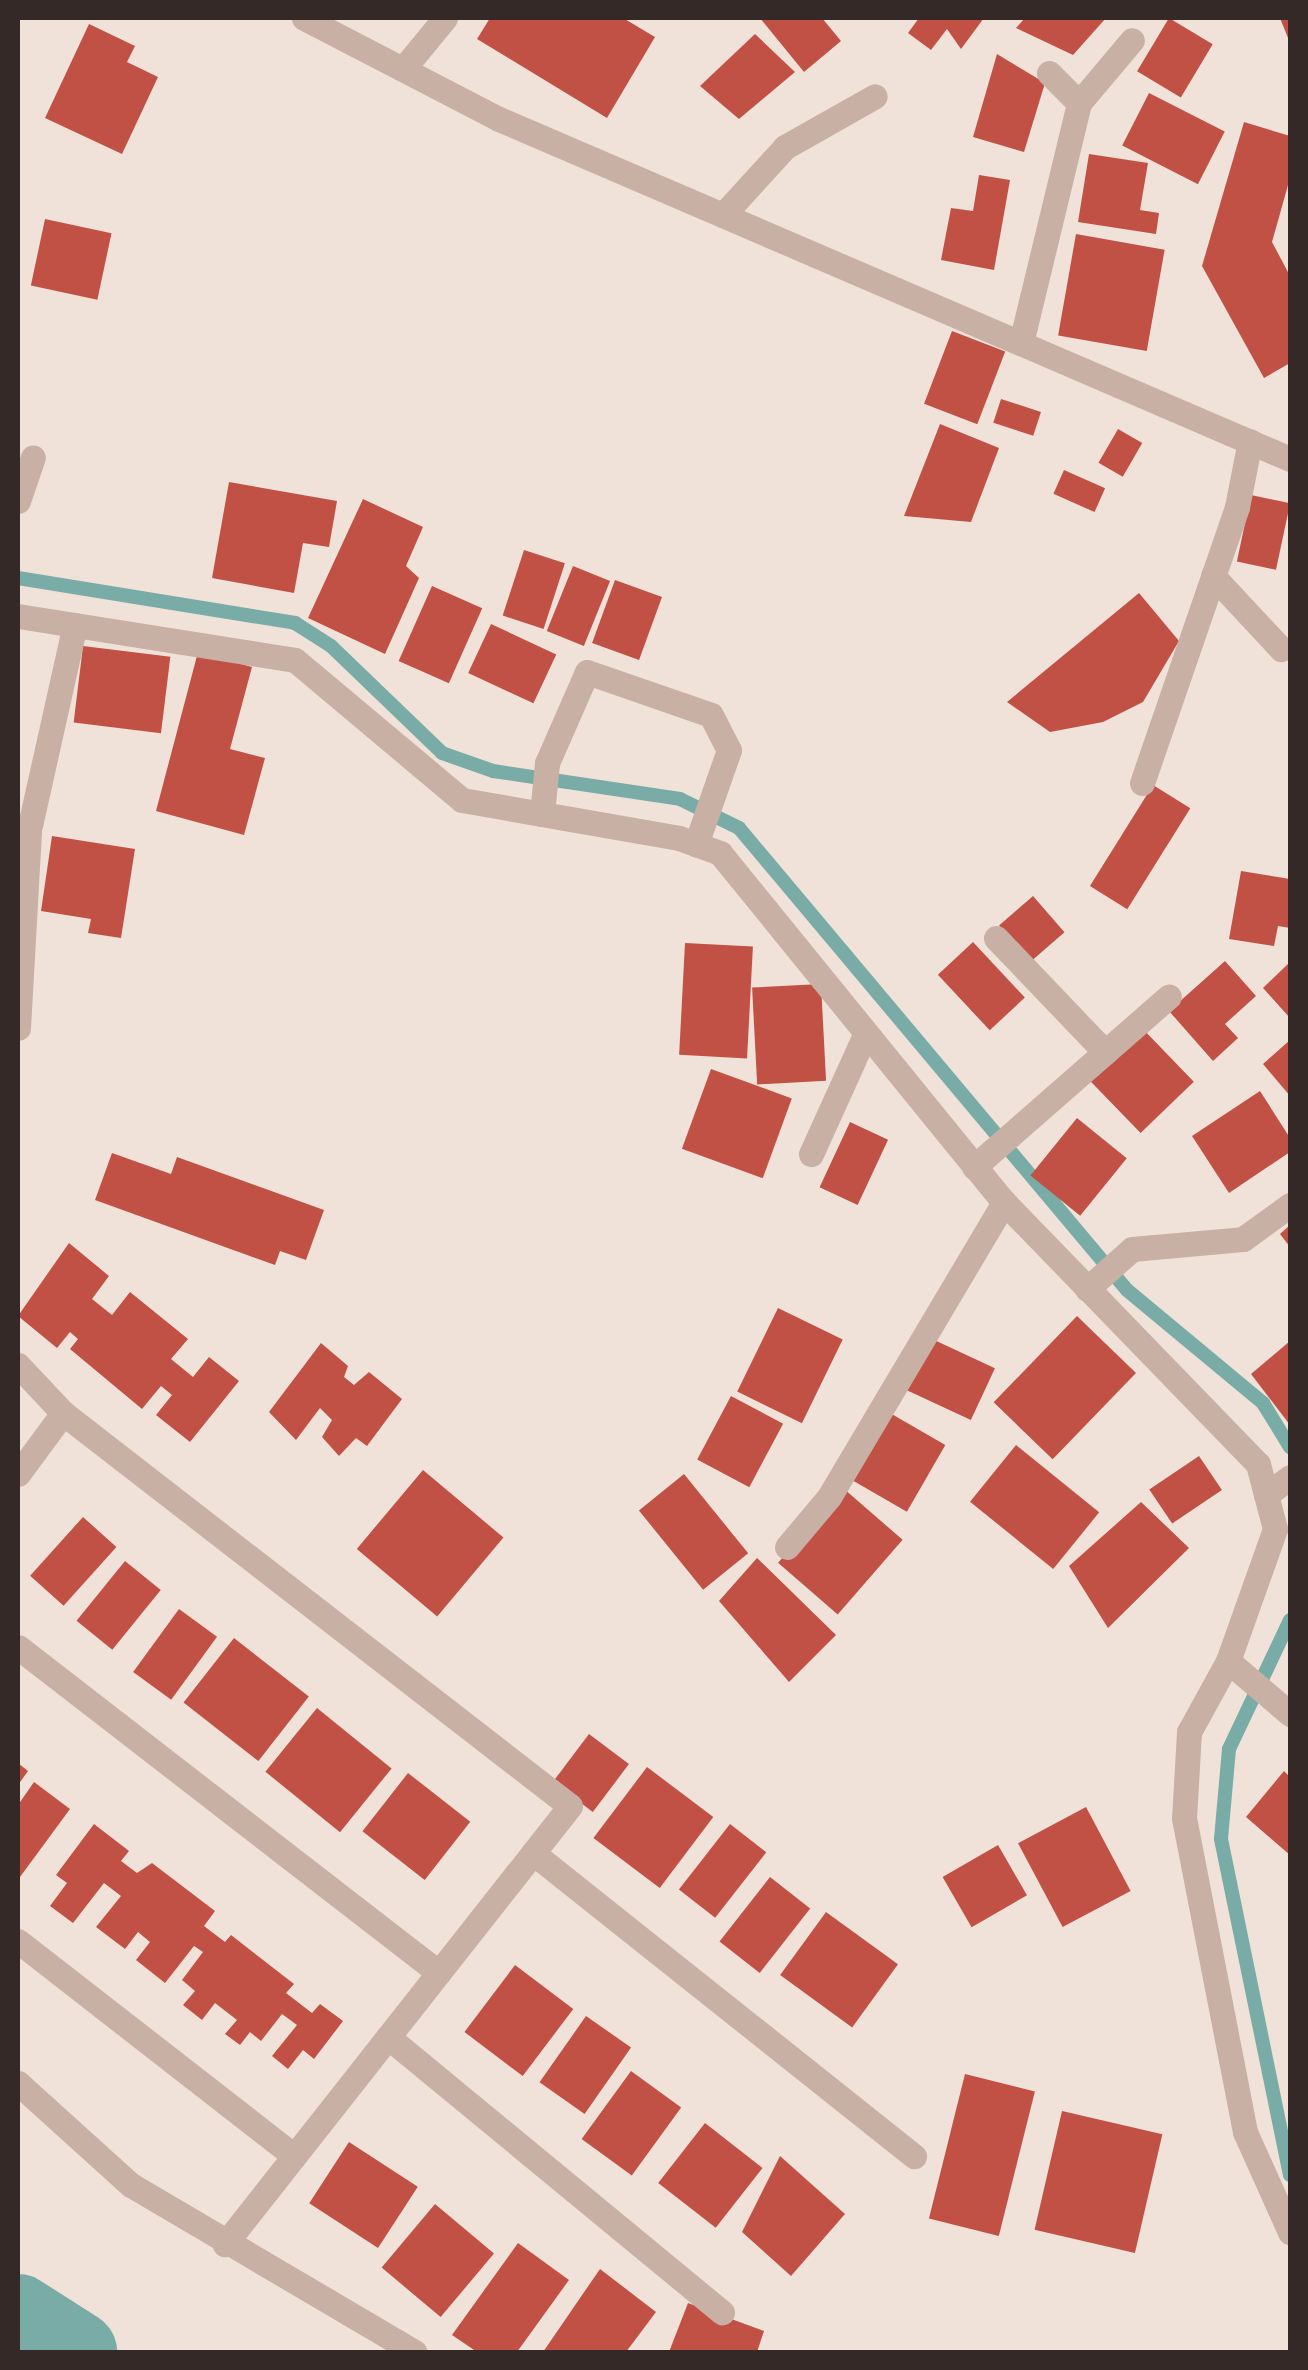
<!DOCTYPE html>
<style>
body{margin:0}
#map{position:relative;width:1308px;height:2370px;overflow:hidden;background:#f0e2d9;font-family:"Titillium Web",sans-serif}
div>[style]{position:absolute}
.stream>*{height:14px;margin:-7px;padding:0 7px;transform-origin:7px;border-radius:7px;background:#79aca7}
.river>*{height:82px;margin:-41px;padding:0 41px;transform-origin:41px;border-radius:41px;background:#79aca7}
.building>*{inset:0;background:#c25145;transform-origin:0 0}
.minor>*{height:25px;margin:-12.5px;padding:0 12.5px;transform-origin:12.5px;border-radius:12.5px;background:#c8b0a5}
.tertiary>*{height:25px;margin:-12.5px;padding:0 12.5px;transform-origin:12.5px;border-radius:12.5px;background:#c8b0a5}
span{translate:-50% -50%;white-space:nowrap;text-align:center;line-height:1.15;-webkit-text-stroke:8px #f8ece5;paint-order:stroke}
.frame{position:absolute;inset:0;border:20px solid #342926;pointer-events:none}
</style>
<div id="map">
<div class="stream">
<i style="left:18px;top:578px;width:281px;rotate:9.2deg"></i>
<i style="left:295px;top:623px;width:43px;rotate:32.6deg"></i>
<i style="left:331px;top:646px;width:154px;rotate:43.9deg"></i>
<i style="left:442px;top:753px;width:54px;rotate:19.4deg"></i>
<i style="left:493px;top:771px;width:189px;rotate:8.5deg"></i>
<i style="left:680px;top:799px;width:66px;rotate:26.2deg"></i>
<i style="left:739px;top:828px;width:603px;rotate:49.98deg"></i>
<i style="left:1127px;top:1290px;width:177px;rotate:39.7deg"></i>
<i style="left:1263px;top:1403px;width:52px;rotate:58.5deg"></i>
<i style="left:1290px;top:1620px;width:143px;rotate:115.3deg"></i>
<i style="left:1229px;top:1749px;width:90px;rotate:95.1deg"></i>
<i style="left:1221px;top:1839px;width:343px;rotate:78.4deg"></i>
</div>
<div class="river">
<i style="left:18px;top:2315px;width:69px;rotate:32.5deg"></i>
</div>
<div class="building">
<i style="clip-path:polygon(490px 18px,623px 18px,655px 37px,607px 118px,477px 39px)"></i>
<i style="clip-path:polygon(760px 18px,822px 18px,841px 41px,804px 72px)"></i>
<i style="clip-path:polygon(919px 18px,984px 18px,961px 49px,947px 29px,931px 50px,908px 33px)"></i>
<i style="clip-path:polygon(1025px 18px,1106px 18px,1073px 55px,1016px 28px)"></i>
<i style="left:1169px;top:18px;width:51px;height:62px;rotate:31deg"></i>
<i style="clip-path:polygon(1280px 18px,1290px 18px,1290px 43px)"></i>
<i style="clip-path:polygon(89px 24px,135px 46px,127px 62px,158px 77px,122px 154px,45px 118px)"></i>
<i style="clip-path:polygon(755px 34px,795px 72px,739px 119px,700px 86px)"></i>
<i style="clip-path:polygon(997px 54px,1045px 83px,1024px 152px,973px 137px)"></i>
<i style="left:1149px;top:93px;width:85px;height:59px;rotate:27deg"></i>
<i style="clip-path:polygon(1244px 122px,1290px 136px,1290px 178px,1272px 242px,1290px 276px,1290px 363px,1264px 378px,1202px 266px)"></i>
<i style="clip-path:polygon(1089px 154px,1148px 163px,1140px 210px,1159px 213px,1156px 234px,1078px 222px)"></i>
<i style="clip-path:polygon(979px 175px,1010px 180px,994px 270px,941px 260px,951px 208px,973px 211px)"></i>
<i style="left:45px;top:219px;width:68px;height:68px;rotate:12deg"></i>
<i style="left:1076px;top:234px;width:90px;height:103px;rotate:10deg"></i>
<i style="left:952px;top:331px;width:57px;height:78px;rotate:21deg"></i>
<i style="left:1001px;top:399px;width:42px;height:25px;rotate:18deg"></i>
<i style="clip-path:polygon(940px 424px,999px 448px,971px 522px,904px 516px)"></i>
<i style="left:1118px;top:429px;width:28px;height:39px;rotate:30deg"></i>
<i style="left:1064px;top:470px;width:45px;height:26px;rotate:24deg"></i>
<i style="clip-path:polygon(229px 482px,337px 501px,329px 547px,303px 543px,294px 593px,212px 578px)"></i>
<i style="left:1251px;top:495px;width:40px;height:68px;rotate:12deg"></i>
<i style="clip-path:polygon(363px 499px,423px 527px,406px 566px,419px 578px,385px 654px,308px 618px)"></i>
<i style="left:524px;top:550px;width:43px;height:69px;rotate:18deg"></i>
<i style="left:573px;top:566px;width:40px;height:70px;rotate:22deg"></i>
<i style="left:615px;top:580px;width:50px;height:67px;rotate:20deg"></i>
<i style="left:432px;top:586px;width:55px;height:82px;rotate:24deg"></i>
<i style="clip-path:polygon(1139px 593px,1179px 641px,1143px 702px,1103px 722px,1050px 732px,1007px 702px)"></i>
<i style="left:491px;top:624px;width:72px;height:54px;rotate:25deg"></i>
<i style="left:83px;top:646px;width:88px;height:77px;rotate:7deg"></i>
<i style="clip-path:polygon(198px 652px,252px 667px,230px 749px,265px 758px,244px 835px,156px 811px)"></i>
<i style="left:1153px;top:785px;width:44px;height:119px;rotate:32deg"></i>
<i style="clip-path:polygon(52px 836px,135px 849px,121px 938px,88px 933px,91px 919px,41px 911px)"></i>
<i style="clip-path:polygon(1241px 871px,1290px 879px,1290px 928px,1278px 926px,1274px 946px,1229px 939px)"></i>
<i style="left:1033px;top:896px;width:48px;height:45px;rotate:49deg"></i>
<i style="left:973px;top:942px;width:76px;height:48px;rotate:47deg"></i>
<i style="left:685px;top:943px;width:68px;height:112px;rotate:3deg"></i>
<i style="clip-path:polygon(1225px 961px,1256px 996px,1225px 1024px,1238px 1038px,1213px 1061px,1169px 1011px)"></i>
<i style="clip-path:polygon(1290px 962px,1290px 1018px,1263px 988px)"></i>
<i style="left:821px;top:984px;width:97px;height:69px;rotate:87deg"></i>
<i style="left:1141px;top:1027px;width:76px;height:74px;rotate:46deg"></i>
<i style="clip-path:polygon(1290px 1040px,1290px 1096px,1263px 1064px)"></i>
<i style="left:711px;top:1069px;width:86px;height:85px;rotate:20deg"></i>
<i style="clip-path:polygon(1260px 1091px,1290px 1138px,1290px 1152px,1229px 1193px,1192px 1136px)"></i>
<i style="left:1077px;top:1118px;width:64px;height:74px;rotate:39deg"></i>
<i style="left:850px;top:1122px;width:42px;height:72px;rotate:25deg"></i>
<i style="clip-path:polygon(112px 1153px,171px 1174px,177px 1157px,324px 1210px,306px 1260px,280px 1251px,275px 1265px,95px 1200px)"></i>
<i style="clip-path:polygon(1290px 1225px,1290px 1247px,1280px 1234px)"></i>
<i style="clip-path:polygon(69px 1243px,109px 1276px,92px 1299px,112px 1315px,130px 1292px,188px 1339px,171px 1359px,193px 1377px,209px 1357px,239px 1381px,190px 1442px,156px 1415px,172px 1395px,161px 1386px,142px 1409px,70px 1349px,78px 1339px,70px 1332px,57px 1348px,18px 1316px)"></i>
<i style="left:778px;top:1308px;width:72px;height:93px;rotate:26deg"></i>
<i style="left:1077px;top:1316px;width:82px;height:120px;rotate:44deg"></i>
<i style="left:917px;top:1332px;width:86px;height:57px;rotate:25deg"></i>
<i style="clip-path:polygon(1290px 1341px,1290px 1425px,1251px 1374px)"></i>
<i style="clip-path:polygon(321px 1343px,348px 1366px,344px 1377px,354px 1385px,369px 1372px,402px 1399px,367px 1446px,356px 1438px,339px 1456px,322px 1437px,332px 1420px,320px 1408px,296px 1440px,269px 1412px)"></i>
<i style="left:731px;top:1396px;width:59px;height:72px;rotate:28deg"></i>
<i style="left:883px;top:1409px;width:72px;height:77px;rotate:30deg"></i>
<i style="left:1016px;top:1445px;width:107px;height:73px;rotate:39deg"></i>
<i style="left:1199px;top:1456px;width:41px;height:60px;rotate:56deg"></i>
<i style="left:423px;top:1470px;width:105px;height:103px;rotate:40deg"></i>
<i style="left:684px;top:1474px;width:102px;height:58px;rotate:51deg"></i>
<i style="left:843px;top:1488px;width:79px;height:99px;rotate:41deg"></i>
<i style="clip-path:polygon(1141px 1502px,1189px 1548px,1108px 1628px,1069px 1566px)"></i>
<i style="left:83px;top:1517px;width:45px;height:79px;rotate:42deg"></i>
<i style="clip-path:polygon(757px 1558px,836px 1635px,789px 1682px,719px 1601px)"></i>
<i style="left:125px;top:1561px;width:46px;height:77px;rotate:39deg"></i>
<i style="left:179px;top:1609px;width:47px;height:78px;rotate:36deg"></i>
<i style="left:234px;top:1638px;width:95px;height:82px;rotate:38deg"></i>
<i style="left:317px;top:1708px;width:96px;height:82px;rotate:39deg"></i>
<i style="left:589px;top:1734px;width:50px;height:60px;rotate:37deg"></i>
<i style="clip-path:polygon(18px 1763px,28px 1771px,18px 1785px)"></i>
<i style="left:647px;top:1767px;width:83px;height:89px;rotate:37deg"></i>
<i style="clip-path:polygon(1284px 1771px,1290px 1777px,1290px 1855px,1246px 1817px)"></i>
<i style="left:408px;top:1773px;width:79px;height:74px;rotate:38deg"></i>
<i style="clip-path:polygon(34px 1782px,70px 1809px,20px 1877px,18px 1805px)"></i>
<i style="left:1086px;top:1807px;width:95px;height:77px;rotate:62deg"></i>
<i style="clip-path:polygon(94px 1824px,129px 1851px,121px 1861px,137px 1873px,152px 1863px,215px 1911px,204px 1926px,225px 1942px,231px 1935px,294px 1984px,286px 1993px,312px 2013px,320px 2004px,343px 2021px,314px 2059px,303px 2050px,288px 2069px,272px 2056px,297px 2025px,282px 2014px,261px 2041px,250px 2032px,240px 2045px,225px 2034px,237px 2020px,215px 2003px,202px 2020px,183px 2005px,195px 1991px,182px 1980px,203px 1952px,194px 1946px,165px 1983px,136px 1960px,150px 1942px,138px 1932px,125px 1949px,96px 1927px,121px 1896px,104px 1883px,73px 1923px,50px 1906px,67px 1883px,56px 1875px)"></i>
<i style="left:730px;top:1824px;width:46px;height:83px;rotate:38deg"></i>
<i style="left:998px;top:1845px;width:58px;height:64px;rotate:60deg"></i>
<i style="left:770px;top:1877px;width:51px;height:82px;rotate:38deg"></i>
<i style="left:826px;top:1912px;width:89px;height:78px;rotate:36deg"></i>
<i style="left:515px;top:1965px;width:73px;height:84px;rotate:37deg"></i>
<i style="left:586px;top:2016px;width:55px;height:81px;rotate:35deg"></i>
<i style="left:631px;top:2071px;width:62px;height:84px;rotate:36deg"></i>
<i style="left:965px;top:2074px;width:72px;height:149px;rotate:14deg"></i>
<i style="left:1062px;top:2111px;width:103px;height:122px;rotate:13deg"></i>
<i style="left:705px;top:2123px;width:73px;height:76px;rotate:38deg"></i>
<i style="left:349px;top:2142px;width:82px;height:73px;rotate:33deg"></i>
<i style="clip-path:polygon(780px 2156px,845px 2214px,791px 2276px,742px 2232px)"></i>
<i style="left:435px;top:2204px;width:77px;height:83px;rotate:40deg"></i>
<i style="clip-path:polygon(518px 2243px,569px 2280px,517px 2352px,477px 2352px,452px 2335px)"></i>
<i style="clip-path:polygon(600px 2269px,656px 2312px,626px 2352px,543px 2352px)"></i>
<i style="clip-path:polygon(688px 2303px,764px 2331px,757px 2352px,669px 2352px)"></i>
</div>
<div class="minor">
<i style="left:304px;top:18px;width:220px;rotate:27.4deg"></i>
<i style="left:499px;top:119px;width:861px;rotate:23.26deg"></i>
<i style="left:403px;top:69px;width:66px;rotate:-50.5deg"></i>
<i style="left:1049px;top:73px;width:42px;rotate:45deg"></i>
<i style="left:723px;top:215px;width:92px;rotate:-47.6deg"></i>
<i style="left:785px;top:147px;width:103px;rotate:-29.5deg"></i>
<i style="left:1021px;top:343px;width:247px;rotate:-76.4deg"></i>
<i style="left:1079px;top:103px;width:82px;rotate:-49.9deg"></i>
<i style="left:18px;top:501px;width:46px;rotate:-71.2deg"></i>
<i style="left:1213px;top:576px;width:100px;rotate:47deg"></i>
<i style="left:18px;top:616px;width:280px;rotate:9deg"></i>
<i style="left:295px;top:660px;width:218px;rotate:40deg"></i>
<i style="left:462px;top:800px;width:220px;rotate:9.9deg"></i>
<i style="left:679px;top:838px;width:44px;rotate:20.1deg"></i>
<i style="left:720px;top:853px;width:450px;rotate:50.9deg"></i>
<i style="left:1004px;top:1202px;width:365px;rotate:45.9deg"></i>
<i style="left:1258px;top:1464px;width:67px;rotate:75.3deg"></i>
<i style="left:1275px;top:1529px;width:140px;rotate:109.6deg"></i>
<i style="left:1228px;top:1661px;width:82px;rotate:40.5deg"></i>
<i style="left:1142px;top:783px;width:292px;rotate:-71deg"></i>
<i style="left:1237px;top:507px;width:67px;rotate:-78.9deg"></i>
<i style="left:542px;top:814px;width:51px;rotate:-84.4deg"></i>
<i style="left:547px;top:763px;width:99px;rotate:-66.3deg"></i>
<i style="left:587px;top:672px;width:131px;rotate:19.1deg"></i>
<i style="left:711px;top:715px;width:39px;rotate:63deg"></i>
<i style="left:729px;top:750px;width:100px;rotate:109.3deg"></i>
<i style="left:996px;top:938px;width:158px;rotate:46.3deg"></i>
<i style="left:18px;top:1028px;width:198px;rotate:-86.8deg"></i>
<i style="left:29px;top:830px;width:210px;rotate:-77.4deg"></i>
<i style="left:811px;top:1154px;width:128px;rotate:-65.6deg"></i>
<i style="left:974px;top:1167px;width:259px;rotate:-41.2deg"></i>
<i style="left:1087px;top:1289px;width:60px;rotate:-41.6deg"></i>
<i style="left:1132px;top:1249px;width:111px;rotate:-5.1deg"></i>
<i style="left:1243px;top:1239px;width:58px;rotate:-35.9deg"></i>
<i style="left:18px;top:1365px;width:66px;rotate:46.8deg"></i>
<i style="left:18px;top:1474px;width:76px;rotate:-53.6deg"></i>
<i style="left:63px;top:1413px;width:641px;rotate:37.78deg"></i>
<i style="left:570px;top:1806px;width:558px;rotate:128.23deg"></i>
<i style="left:1266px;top:1495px;width:30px;rotate:-37deg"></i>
<i style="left:787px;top:1547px;width:65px;rotate:-50deg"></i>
<i style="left:829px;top:1497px;width:343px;rotate:-59.3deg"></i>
<i style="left:18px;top:1647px;width:532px;rotate:37.75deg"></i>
<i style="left:1228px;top:1661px;width:81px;rotate:118.8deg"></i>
<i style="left:1189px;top:1732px;width:86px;rotate:93.3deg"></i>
<i style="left:1184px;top:1818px;width:320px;rotate:79deg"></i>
<i style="left:1245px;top:2132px;width:110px;rotate:65.8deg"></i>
<i style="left:533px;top:1853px;width:487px;rotate:38.5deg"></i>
<i style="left:18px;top:1941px;width:350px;rotate:37.9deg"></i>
<i style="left:388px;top:2037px;width:433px;rotate:39.5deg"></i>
</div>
<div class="tertiary">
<i style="left:18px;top:2083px;width:152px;rotate:42.1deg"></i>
<i style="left:131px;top:2185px;width:329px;rotate:30.5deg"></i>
</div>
<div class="frame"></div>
</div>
